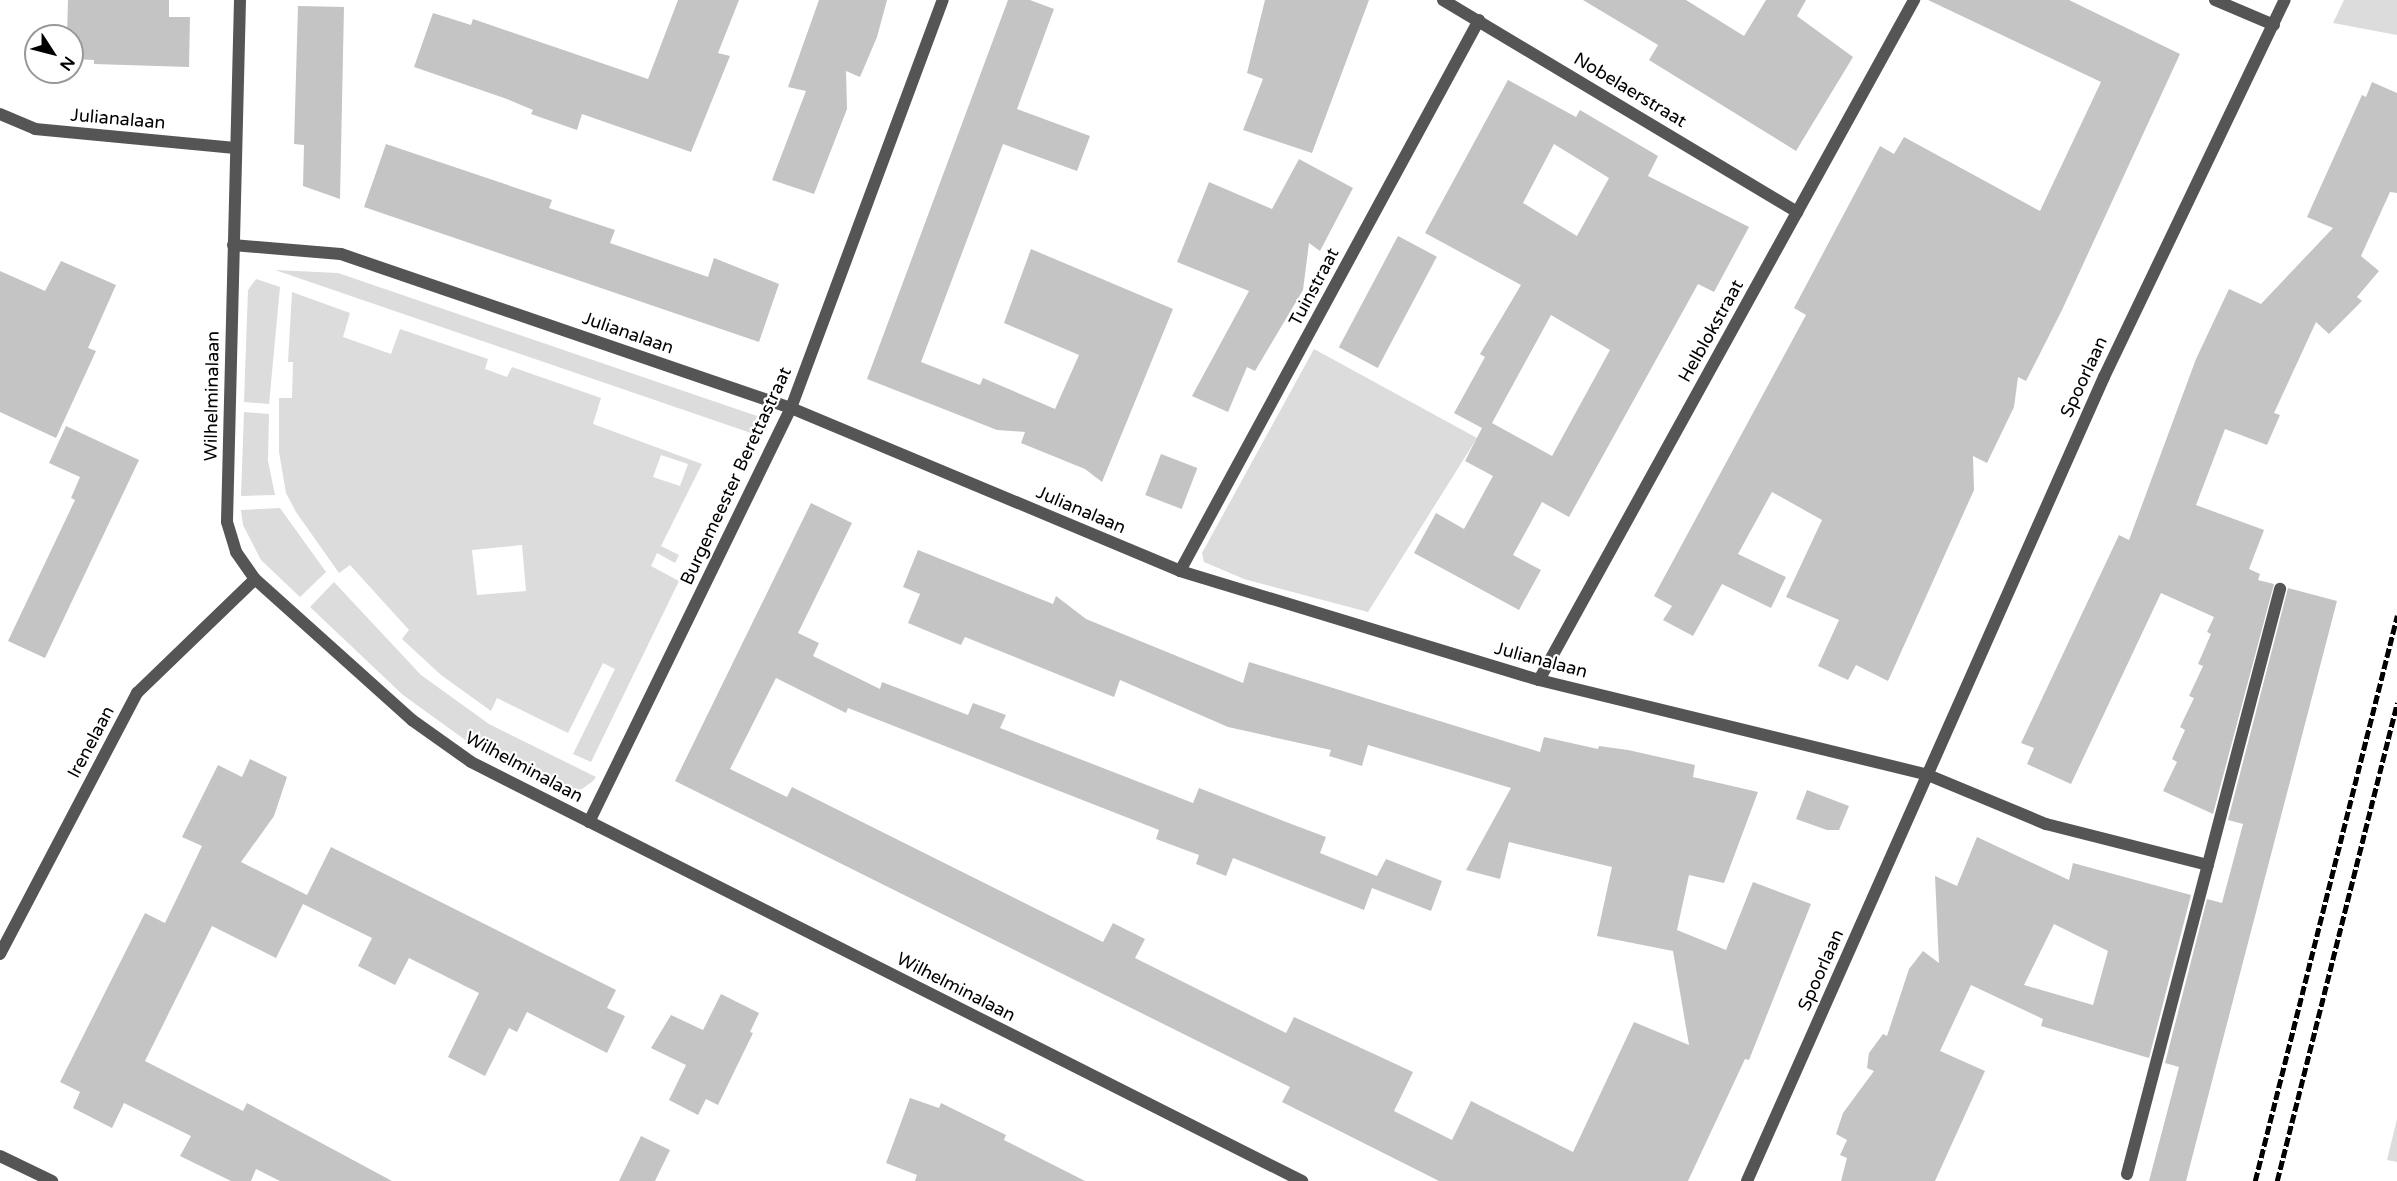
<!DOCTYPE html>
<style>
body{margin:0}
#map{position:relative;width:2397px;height:1181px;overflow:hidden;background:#fff;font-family:"Varela Round",sans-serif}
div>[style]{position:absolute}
.green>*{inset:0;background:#dcdcdc}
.building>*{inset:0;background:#c4c4c4;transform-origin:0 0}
.minor>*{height:12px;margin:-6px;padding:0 6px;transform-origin:6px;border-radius:6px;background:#555}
.tertiary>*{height:12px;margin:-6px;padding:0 6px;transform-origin:6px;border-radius:6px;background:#555}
.rail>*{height:4.5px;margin-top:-2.25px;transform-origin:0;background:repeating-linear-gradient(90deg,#000 0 9px,transparent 0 12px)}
span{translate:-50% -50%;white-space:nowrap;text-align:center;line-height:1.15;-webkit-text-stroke:4.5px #fff;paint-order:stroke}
.street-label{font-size:18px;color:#000}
.north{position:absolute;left:24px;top:24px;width:60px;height:60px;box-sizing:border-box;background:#fff;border:2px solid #999;border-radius:50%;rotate:126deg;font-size:16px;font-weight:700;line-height:24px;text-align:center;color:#000}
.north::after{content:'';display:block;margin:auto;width:21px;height:27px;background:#000;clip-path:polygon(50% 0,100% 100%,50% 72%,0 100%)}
</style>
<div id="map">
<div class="green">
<i style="clip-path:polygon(2344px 0,2397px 0,2397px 35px,2333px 23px)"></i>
<i style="clip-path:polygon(275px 270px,338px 273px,757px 416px,751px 433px)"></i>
<i style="clip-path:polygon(256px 279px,280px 287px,269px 404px,244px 402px,248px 290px)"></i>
<i style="clip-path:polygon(evenodd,292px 292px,350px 313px,343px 337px,391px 354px,400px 329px,488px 359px,485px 369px,507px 377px,512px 367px,601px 398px,593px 424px,702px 464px,661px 546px,679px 555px,675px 563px,657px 553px,651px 566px,679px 581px,591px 762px,573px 754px,615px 669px,603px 663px,568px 733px,497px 698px,491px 711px,441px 675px,402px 639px,409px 630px,350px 565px,339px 573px,296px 512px,286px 493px,279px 452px,279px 398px,292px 398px,293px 362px,288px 362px,292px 292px,661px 455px,688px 464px,680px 486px,653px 477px,661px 455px,292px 292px,522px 545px,526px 591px,477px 595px,472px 550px,522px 545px)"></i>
<i style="clip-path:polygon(1314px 349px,1477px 438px,1368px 612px,1244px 579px,1204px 562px,1202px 553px)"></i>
<i style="clip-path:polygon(244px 412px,269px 414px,268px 461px,275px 495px,241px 496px)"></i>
<i style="clip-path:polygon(280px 508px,326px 572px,300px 597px,261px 560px,243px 525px,241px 510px)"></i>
<i style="clip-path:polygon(334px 582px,421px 675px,489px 724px,596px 777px,593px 781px,582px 789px,562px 791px,475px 747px,403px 695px,310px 607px)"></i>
<i style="clip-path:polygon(2397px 1119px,2397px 1162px,2387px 1160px)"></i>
</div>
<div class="building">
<i style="clip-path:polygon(68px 0,169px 0,169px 17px,190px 17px,189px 67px,94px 64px,94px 60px,72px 59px,72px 36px,67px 36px)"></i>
<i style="clip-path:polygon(678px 0,739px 0,718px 53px,730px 56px,691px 152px,582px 114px,577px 130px,531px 114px,533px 110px,507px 99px,414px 67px,433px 13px,471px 25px,473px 19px,648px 79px)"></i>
<i style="clip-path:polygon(819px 0,887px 0,877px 37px,860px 77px,846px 71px,847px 109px,814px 194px,772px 180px,806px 91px,788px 87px)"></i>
<i style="clip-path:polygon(1008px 0,1030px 0,1054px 9px,1017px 109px,1090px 136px,1077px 171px,1003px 144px,921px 362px,980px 385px,983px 378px,1055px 409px,1079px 355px,1004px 323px,1031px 249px,1173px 309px,1102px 482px,1085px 469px,1021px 443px,1025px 432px,997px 430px,867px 379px)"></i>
<i style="clip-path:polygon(1265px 0,1369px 0,1312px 153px,1243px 130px,1263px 79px,1247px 73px)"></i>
<i style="clip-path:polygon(1583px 0,1686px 0,1744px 36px,1766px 0,1806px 0,1797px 16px,1853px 57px,1796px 151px,1649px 60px,1658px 45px)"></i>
<i style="clip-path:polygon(1928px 0,2069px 0,2180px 54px,2062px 310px,2026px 381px,2018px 377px,2014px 407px,1987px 463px,1973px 456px,1974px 490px,1888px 681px,1856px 665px,1848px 680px,1818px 666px,1839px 620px,1786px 597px,1822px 520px,1772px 492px,1738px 554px,1786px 577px,1771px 608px,1722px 584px,1693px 636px,1663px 620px,1672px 606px,1654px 596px,1806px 315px,1794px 308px,1880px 146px,1894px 154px,1904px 137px,2040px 211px,2101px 82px)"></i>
<i style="clip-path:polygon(298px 6px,344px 7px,340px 199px,303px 186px,304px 145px,294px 144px)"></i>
<i style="clip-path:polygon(evenodd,1508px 80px,1576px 117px,1580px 110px,1658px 156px,1648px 176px,1749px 227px,1714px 292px,1698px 284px,1569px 517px,1542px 502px,1513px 555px,1541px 570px,1519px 610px,1414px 553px,1436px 513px,1464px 529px,1493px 476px,1465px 461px,1482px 428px,1454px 413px,1485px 357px,1480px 354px,1521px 285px,1425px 233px,1508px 80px,1554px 144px,1609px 178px,1577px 236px,1523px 203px,1554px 144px,1508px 80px,1551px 315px,1610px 350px,1552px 456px,1492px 423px,1551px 315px)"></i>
<i style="clip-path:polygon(2372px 82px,2397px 93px,2397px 193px,2390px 192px,2361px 256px,2379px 271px,2357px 297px,2362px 301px,2329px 334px,2316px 322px,2274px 413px,2280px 415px,2267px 445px,2225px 429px,2196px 505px,2264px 530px,2249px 569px,2260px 574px,2258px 580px,2274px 584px,2213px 814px,2163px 791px,2177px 762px,2172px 759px,2185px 730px,2180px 727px,2194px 698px,2189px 696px,2203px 666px,2198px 664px,2211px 634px,2207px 632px,2214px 617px,2161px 593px,2071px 784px,2027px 764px,2034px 748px,2021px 743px,2119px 535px,2129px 540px,2196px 359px,2229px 289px,2261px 304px,2333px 228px,2307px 217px,2362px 95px,2366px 97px)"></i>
<i style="clip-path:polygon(386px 144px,552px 200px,549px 208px,615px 230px,610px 243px,708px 277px,714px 258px,779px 284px,759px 342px,364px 207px)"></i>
<i style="clip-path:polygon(1299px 159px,1353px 188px,1320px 251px,1309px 243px,1303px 290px,1255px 371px,1247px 367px,1228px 412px,1192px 396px,1249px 291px,1177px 262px,1209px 182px,1272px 209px)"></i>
<i style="left:1398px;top:236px;width:44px;height:126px;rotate:28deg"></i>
<i style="clip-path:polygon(61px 261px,116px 285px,88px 348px,96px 351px,56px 438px,0 412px,0 271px,45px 291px)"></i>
<i style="clip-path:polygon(66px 426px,139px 460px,45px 658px,8px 641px,75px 500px,71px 498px,80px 477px,49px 463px)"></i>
<i style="left:1161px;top:454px;width:39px;height:44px;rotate:21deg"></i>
<i style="clip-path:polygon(811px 503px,852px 523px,798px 633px,819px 643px,813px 656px,880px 689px,882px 682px,968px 715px,973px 703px,1006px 715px,1000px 728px,1193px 803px,1199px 788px,1294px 825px,1326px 837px,1320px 853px,1377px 876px,1386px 859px,1442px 881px,1431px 911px,1372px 888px,1364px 910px,1233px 858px,1226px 876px,1196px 864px,1199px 855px,1156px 839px,1159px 830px,848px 708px,846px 713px,776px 678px,730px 769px,787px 797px,792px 787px,1103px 942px,1113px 923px,1145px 939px,1135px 958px,1286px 1033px,1294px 1017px,1413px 1072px,1394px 1111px,1452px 1140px,1471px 1101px,1573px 1152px,1634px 1022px,1689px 1045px,1673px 951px,1597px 936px,1612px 867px,1509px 842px,1500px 879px,1466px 870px,1511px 788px,1368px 745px,1362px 766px,1329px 756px,1331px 750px,1228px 727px,1120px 680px,1114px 697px,965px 637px,961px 645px,908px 623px,920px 594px,903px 587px,918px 550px,1053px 604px,1056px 596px,1086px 619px,1243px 683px,1249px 662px,1540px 752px,1544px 737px,1598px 749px,1599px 746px,1628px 750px,1695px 765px,1693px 777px,1758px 792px,1724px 883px,1689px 875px,1677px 930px,1726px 950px,1753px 882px,1811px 904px,1749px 1060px,1745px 1059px,1688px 1181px,1439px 1181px,1282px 1102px,1290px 1087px,675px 781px)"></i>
<i style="clip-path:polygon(2288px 588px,2337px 601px,2186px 1181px,2149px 1181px,2179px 1067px,2165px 1063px,2207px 899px,2222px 903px,2233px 862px,2243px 824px,2228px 820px)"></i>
<i style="clip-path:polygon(250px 759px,287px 777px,274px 816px,241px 862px,307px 895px,331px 847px,616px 990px,607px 1008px,625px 1016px,607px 1053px,527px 1012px,517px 1032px,509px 1028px,485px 1076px,448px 1057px,479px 993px,409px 958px,395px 985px,358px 966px,372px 938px,303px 904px,276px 958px,212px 926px,145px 1061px,243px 1111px,247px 1103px,392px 1181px,280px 1181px,256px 1169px,251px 1181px,231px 1181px,180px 1156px,191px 1136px,124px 1103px,112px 1128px,73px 1108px,80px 1092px,60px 1082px,145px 913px,165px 923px,202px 846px,182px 837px,218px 765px,242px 777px)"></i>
<i style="clip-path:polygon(1807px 790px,1849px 806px,1839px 830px,1827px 830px,1796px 819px)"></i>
<i style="clip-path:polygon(evenodd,1977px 837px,2069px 880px,2073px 863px,2191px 895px,2149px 1058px,2041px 1026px,2043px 1019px,1971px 985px,1940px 1051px,1985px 1071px,1935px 1181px,1841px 1181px,1847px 1158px,1840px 1155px,1847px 1140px,1836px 1134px,1843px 1113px,1874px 1071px,1867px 1068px,1869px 1053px,1883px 1034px,1887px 1036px,1909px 969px,1923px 951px,1939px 963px,1935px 876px,1957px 886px,1977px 837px,2054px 924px,2108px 951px,2093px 1005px,2024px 985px,2054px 924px)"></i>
<i style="clip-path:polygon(721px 994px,759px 1013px,750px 1032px,753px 1033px,718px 1105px,706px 1099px,698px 1115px,669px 1100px,686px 1065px,651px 1048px,671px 1015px,703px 1030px)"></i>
<i style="clip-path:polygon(910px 1098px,939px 1108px,941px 1103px,1006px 1135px,1004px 1140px,1085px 1181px,915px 1181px,917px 1175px,886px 1163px)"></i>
<i style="clip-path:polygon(641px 1136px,670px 1150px,655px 1181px,619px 1181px)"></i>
</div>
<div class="minor">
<i style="left:240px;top:0;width:522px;rotate:91.43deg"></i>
<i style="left:227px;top:522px;width:31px;rotate:73deg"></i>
<i style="left:236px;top:552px;width:33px;rotate:55deg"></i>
<i style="left:255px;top:579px;width:211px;rotate:41.9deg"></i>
<i style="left:412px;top:720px;width:72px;rotate:35.4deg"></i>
<i style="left:471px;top:762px;width:931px;rotate:26.76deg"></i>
<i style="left:1443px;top:0;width:413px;rotate:30.9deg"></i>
<i style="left:2215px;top:0;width:64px;rotate:23deg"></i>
<i style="left:0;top:114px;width:38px;rotate:23deg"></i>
<i style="left:35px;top:129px;width:201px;rotate:5.4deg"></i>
<i style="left:233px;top:245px;width:108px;rotate:4.8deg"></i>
<i style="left:341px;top:254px;width:476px;rotate:18.9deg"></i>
<i style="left:791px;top:408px;width:422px;rotate:22.7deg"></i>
<i style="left:1180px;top:571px;width:375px;rotate:16.9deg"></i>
<i style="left:1539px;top:680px;width:400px;rotate:13.7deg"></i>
<i style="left:1928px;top:775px;width:128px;rotate:22.6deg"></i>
<i style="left:2046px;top:824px;width:167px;rotate:14.2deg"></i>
<i style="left:1180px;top:571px;width:627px;rotate:-61.51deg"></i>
<i style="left:1539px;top:680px;width:777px;rotate:-61.12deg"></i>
<i style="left:589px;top:822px;width:461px;rotate:-64deg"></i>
<i style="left:791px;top:408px;width:435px;rotate:-69.6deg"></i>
<i style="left:0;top:954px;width:295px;rotate:-62.3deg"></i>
<i style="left:137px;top:693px;width:164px;rotate:-44deg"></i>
<i style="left:0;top:1156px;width:58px;rotate:25.7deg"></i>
<i style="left:2127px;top:1174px;width:605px;rotate:-75.34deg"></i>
</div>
<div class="tertiary">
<i style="left:1747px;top:1181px;width:880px;rotate:-66.06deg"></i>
<i style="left:2104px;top:377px;width:418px;rotate:-64.4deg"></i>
</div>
<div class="rail">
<i style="left:2255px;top:1181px;width:583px;rotate:-75.89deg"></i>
<i style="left:2277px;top:1181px;width:493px;rotate:-75.9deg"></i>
</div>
<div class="street-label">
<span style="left:1630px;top:90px;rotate:31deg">Nobelaerstraat</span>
<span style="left:118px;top:119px;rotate:5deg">Julianalaan</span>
<span style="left:1314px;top:287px;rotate:-62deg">Tuinstraat</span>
<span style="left:1711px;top:331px;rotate:-61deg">Helblokstraat</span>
<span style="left:628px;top:333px;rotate:19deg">Julianalaan</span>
<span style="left:2084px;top:377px;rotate:-65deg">Spoorlaan</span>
<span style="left:212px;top:396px;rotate:-89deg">Wilhelminalaan</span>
<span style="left:736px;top:476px;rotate:-65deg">Burgemeester Berettastraat</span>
<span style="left:1081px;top:510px;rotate:23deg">Julianalaan</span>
<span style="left:1541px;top:660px;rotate:15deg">Julianalaan</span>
<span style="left:91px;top:742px;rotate:-62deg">Irenelaan</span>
<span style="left:524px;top:767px;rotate:28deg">Wilhelminalaan</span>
<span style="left:1821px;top:970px;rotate:-66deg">Spoorlaan</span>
<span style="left:956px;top:987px;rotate:27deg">Wilhelminalaan</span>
</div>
<div class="north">N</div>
</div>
